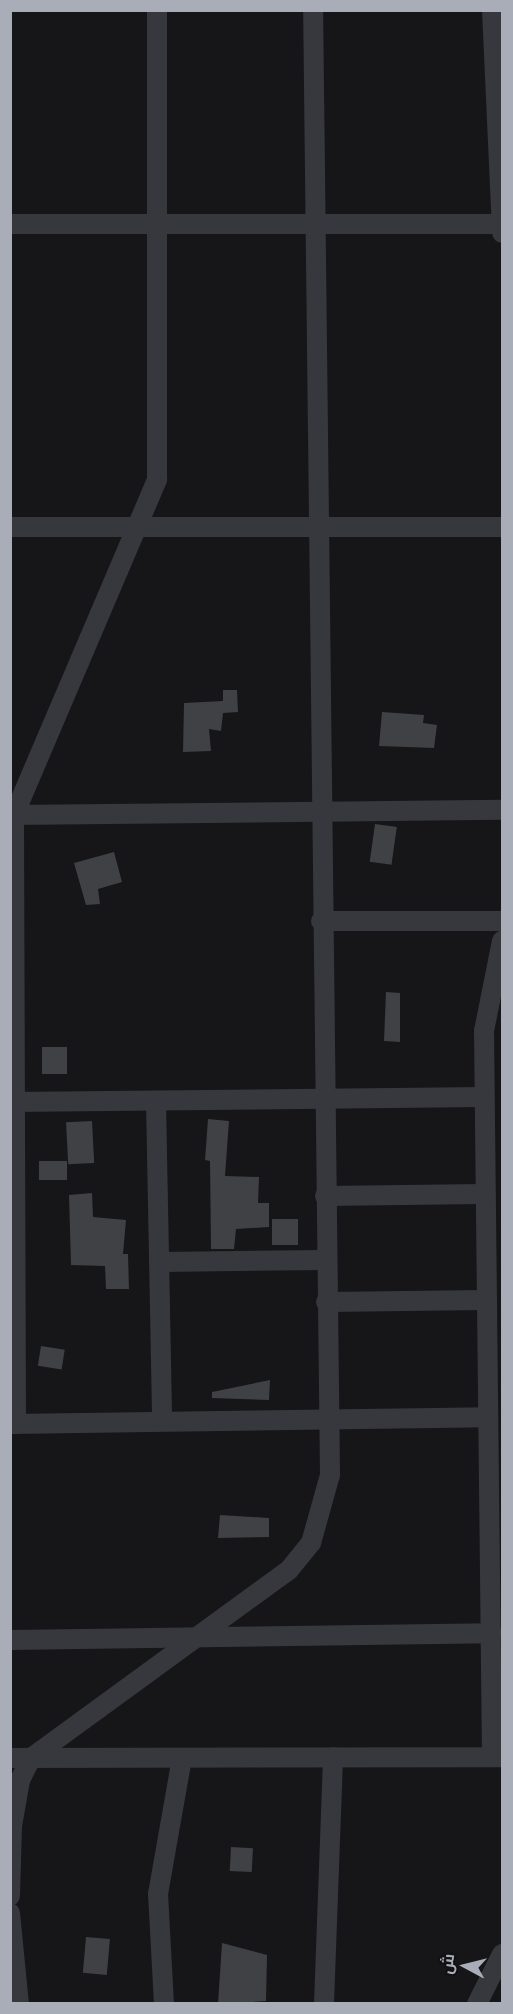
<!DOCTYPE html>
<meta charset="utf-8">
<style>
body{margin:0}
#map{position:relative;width:513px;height:2014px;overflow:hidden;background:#161618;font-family:Barlow,Cairo,sans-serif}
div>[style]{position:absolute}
.building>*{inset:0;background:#404145;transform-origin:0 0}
.minor>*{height:20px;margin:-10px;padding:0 10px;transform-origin:10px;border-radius:10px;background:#37383d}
span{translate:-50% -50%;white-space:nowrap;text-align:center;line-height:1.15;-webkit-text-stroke:5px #111113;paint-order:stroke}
.frame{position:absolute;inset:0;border:12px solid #a8adb8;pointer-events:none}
.north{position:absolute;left:435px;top:1936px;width:60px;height:60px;-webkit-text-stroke:4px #111113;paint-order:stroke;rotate:277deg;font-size:16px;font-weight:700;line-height:24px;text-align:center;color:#a8adb8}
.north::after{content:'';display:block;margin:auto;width:21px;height:27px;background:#a8adb8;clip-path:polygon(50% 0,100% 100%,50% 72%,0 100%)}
</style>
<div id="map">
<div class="building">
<i style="clip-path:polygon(223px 690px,237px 690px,238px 712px,223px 713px,221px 731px,209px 729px,211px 751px,183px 752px,184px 703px,223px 701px)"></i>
<i style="clip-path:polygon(382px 712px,424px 715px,423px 723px,437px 725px,434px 748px,379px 746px)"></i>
<i style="left:375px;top:824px;width:22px;height:38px;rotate:8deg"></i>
<i style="clip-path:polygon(114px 852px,122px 882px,98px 889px,100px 904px,86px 905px,74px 863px)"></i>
<i style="clip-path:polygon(386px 992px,400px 993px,400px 1042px,384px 1041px)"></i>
<i style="left:42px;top:1047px;width:25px;height:27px"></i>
<i style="clip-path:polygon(208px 1119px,229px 1121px,225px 1176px,259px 1177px,258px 1203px,269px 1203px,269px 1227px,236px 1229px,234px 1249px,211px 1249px,210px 1161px,205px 1160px)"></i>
<i style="left:92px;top:1121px;width:42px;height:26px;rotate:87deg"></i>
<i style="left:39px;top:1161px;width:28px;height:19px"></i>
<i style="clip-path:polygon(92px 1193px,93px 1217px,126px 1220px,123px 1254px,128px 1254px,129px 1289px,106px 1289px,105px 1266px,71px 1265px,69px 1195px)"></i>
<i style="left:298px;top:1219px;width:26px;height:26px;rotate:90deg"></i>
<i style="left:41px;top:1346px;width:24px;height:20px;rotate:9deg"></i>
<i style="clip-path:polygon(270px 1380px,269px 1400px,212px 1398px,212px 1392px)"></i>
<i style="clip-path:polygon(220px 1515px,269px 1518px,269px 1537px,218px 1538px)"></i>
<i style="left:231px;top:1847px;width:22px;height:24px;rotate:3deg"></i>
<i style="left:86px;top:1937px;width:24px;height:36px;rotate:5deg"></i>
<i style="clip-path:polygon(222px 1943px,267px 1955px,266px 2001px,218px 2004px)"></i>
</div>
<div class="minor">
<i style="left:492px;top:10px;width:223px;rotate:87.4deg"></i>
<i style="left:10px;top:224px;width:490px"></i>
<i style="left:10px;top:527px;width:492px"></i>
<i style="left:10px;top:815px;width:492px;rotate:-0.6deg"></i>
<i style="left:321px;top:921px;width:181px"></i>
<i style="left:156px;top:1101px;width:320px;rotate:88.9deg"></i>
<i style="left:10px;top:1102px;width:474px;rotate:-0.6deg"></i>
<i style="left:325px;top:1196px;width:158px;rotate:-0.7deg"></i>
<i style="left:159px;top:1262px;width:166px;rotate:-0.7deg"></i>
<i style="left:326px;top:1302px;width:159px;rotate:-0.7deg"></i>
<i style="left:10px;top:1424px;width:478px;rotate:-0.8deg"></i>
<i style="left:16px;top:1424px;width:609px;rotate:-90.19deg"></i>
<i style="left:14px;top:815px;width:365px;rotate:-66.9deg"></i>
<i style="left:157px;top:479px;width:469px;rotate:-90deg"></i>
<i style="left:10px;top:1640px;width:482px;rotate:-0.8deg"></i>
<i style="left:492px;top:1757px;width:726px;rotate:-90.63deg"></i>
<i style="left:484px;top:1031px;width:92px;rotate:-78.7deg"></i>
<i style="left:10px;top:1758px;width:492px;rotate:-0.1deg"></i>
<i style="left:10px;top:1896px;width:70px;rotate:-88.4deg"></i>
<i style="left:12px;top:1826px;width:47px;rotate:-80.1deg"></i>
<i style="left:20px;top:1780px;width:25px;rotate:-63deg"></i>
<i style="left:31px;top:1758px;width:319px;rotate:-36.1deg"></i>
<i style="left:289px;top:1570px;width:35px;rotate:-51deg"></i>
<i style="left:311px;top:1543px;width:71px;rotate:-74.4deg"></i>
<i style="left:330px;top:1475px;width:1465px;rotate:-90.66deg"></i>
<i style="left:10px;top:1913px;width:91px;rotate:84.4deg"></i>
<i style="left:164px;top:2004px;width:110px;rotate:-93.1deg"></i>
<i style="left:158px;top:1894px;width:138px;rotate:-80deg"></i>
<i style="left:324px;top:2004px;width:247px;rotate:-87.9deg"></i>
<i style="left:477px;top:2004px;width:56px;rotate:-63.4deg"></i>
</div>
<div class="frame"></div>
<div class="north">ش</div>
</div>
